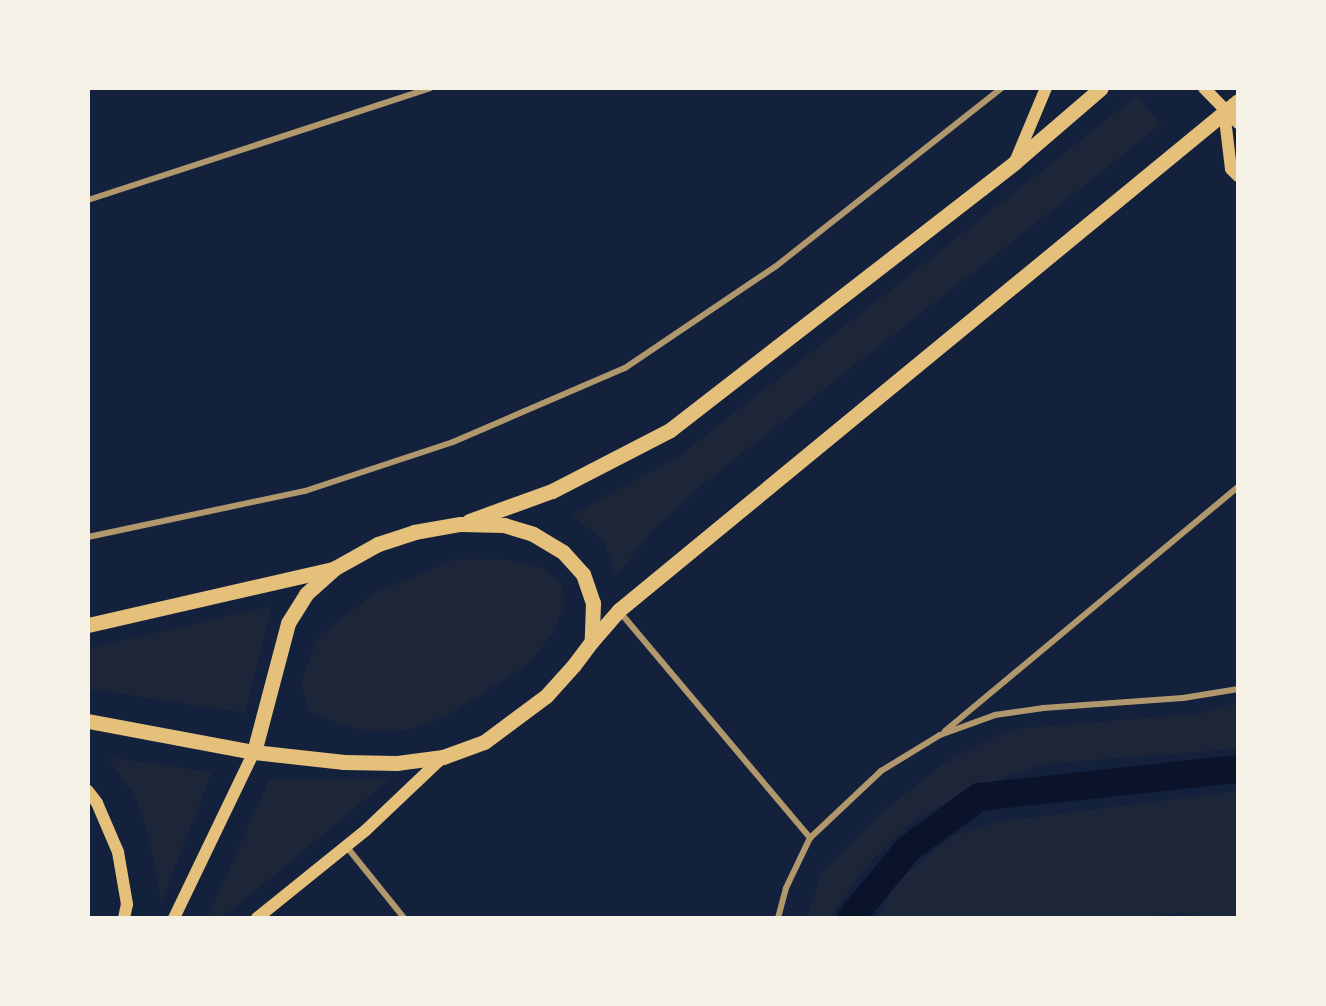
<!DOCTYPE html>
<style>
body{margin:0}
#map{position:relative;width:1326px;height:1006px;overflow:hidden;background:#14213d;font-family:"Golos Text",sans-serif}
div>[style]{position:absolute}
.green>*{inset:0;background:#1d2539}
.canal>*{height:28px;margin:-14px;padding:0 14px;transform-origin:14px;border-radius:14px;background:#0b132b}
.minor>*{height:6px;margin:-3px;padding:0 3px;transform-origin:3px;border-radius:3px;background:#b1986c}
.secondary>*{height:12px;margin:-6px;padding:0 6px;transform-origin:6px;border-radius:6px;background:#e5c07b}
.primary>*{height:15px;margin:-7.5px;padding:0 7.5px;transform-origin:7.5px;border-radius:7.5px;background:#e5c07b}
span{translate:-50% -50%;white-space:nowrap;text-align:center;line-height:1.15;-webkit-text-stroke:6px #f6f1e7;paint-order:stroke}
.frame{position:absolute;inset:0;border:90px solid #f6f1e7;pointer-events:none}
</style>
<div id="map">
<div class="green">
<i style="clip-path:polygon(1138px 95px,1161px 125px,698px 488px,650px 533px,616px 576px,604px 541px,572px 515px,681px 455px)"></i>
<i style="clip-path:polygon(456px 559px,511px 560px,544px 569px,563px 586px,564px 604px,554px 632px,529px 663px,450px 714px,408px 730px,373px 732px,341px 725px,308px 710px,301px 682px,318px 637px,374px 593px)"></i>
<i style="clip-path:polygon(272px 606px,245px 713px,89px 689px,89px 648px)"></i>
<i style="clip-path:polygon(1237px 702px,1237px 749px,1043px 764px,966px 791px,909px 824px,866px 866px,830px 917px,808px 917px,820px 874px,887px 808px,950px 759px,1012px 729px,1202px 713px)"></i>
<i style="clip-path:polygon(107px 757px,212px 772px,161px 903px,150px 839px,134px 794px)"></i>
<i style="clip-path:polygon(390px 779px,223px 917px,208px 917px,269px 780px)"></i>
<i style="clip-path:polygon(1237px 791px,1237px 917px,1207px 917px,1182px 913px,1127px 918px,878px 917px,895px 884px,952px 836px,996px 822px)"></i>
</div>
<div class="canal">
<i style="left:851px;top:918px;width:91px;rotate:-50.4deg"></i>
<i style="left:909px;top:848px;width:87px;rotate:-36.1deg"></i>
<i style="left:979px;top:797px;width:261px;rotate:-6.2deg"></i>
</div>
<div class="minor">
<i style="left:88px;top:200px;width:360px;rotate:-18.1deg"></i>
<i style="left:88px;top:537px;width:222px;rotate:-12deg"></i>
<i style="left:305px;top:491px;width:156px;rotate:-18.3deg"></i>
<i style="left:453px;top:442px;width:187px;rotate:-23.3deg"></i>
<i style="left:625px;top:368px;width:181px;rotate:-34deg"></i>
<i style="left:775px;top:267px;width:289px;rotate:-38.3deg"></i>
<i style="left:619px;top:611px;width:297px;rotate:49.9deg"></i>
<i style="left:945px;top:731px;width:381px;rotate:-39.8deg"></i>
<i style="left:346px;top:846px;width:92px;rotate:51.1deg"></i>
<i style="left:778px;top:918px;width:31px;rotate:-75deg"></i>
<i style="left:786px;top:888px;width:55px;rotate:-64.4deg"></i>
<i style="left:810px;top:838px;width:98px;rotate:-43.3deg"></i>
<i style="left:881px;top:771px;width:69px;rotate:-31.4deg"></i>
<i style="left:940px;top:735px;width:59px;rotate:-20deg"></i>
<i style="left:995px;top:715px;width:49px;rotate:-8.3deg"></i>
<i style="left:1043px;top:708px;width:140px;rotate:-4.1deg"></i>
<i style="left:1183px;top:698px;width:56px;rotate:-9.3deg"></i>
</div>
<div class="secondary">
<i style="left:1204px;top:88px;width:49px;rotate:45.8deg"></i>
<i style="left:1224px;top:111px;width:58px;rotate:83.1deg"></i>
<i style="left:1231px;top:169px;width:10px;rotate:45deg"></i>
<i style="left:1015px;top:162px;width:80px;rotate:-67.3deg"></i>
<i style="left:88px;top:791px;width:15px;rotate:53deg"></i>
<i style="left:97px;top:803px;width:53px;rotate:66.8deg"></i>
<i style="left:118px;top:852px;width:53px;rotate:80.2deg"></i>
<i style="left:127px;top:904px;width:14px;rotate:102deg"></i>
<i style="left:174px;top:918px;width:184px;rotate:-64.3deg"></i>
<i style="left:257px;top:918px;width:140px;rotate:-38.9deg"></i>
<i style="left:366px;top:830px;width:106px;rotate:-43.5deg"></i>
</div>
<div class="primary">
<i style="left:469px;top:521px;width:88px;rotate:-19.9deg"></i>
<i style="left:552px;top:491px;width:133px;rotate:-27.3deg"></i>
<i style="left:670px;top:430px;width:437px;rotate:-37.8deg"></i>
<i style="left:1015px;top:162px;width:113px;rotate:-40.7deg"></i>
<i style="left:460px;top:524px;width:44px;rotate:1.3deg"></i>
<i style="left:504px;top:525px;width:30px;rotate:17deg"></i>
<i style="left:533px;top:534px;width:35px;rotate:31deg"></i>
<i style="left:563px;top:552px;width:30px;rotate:48deg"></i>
<i style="left:583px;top:574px;width:31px;rotate:71deg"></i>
<i style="left:593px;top:603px;width:38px;rotate:92deg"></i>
<i style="left:592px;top:641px;width:30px;rotate:127deg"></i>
<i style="left:574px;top:665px;width:42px;rotate:132.1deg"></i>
<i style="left:546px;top:696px;width:77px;rotate:143.4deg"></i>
<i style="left:484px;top:742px;width:44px;rotate:159.9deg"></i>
<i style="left:443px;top:757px;width:46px;rotate:172.6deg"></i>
<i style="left:397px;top:763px;width:53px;rotate:-178.9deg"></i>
<i style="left:344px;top:762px;width:91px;rotate:-173.7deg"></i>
<i style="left:254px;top:752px;width:133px;rotate:-75.2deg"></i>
<i style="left:288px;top:623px;width:34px;rotate:-58deg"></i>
<i style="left:306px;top:594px;width:39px;rotate:-42deg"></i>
<i style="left:335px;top:568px;width:49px;rotate:-29.2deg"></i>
<i style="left:378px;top:544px;width:38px;rotate:-18deg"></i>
<i style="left:414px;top:532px;width:47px;rotate:-9.9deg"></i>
<i style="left:88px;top:625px;width:250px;rotate:-12.9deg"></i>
<i style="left:592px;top:641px;width:41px;rotate:-48.9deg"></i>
<i style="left:619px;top:610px;width:801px;rotate:-39.43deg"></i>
<i style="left:88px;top:721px;width:169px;rotate:10.6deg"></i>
</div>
<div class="frame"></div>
</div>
